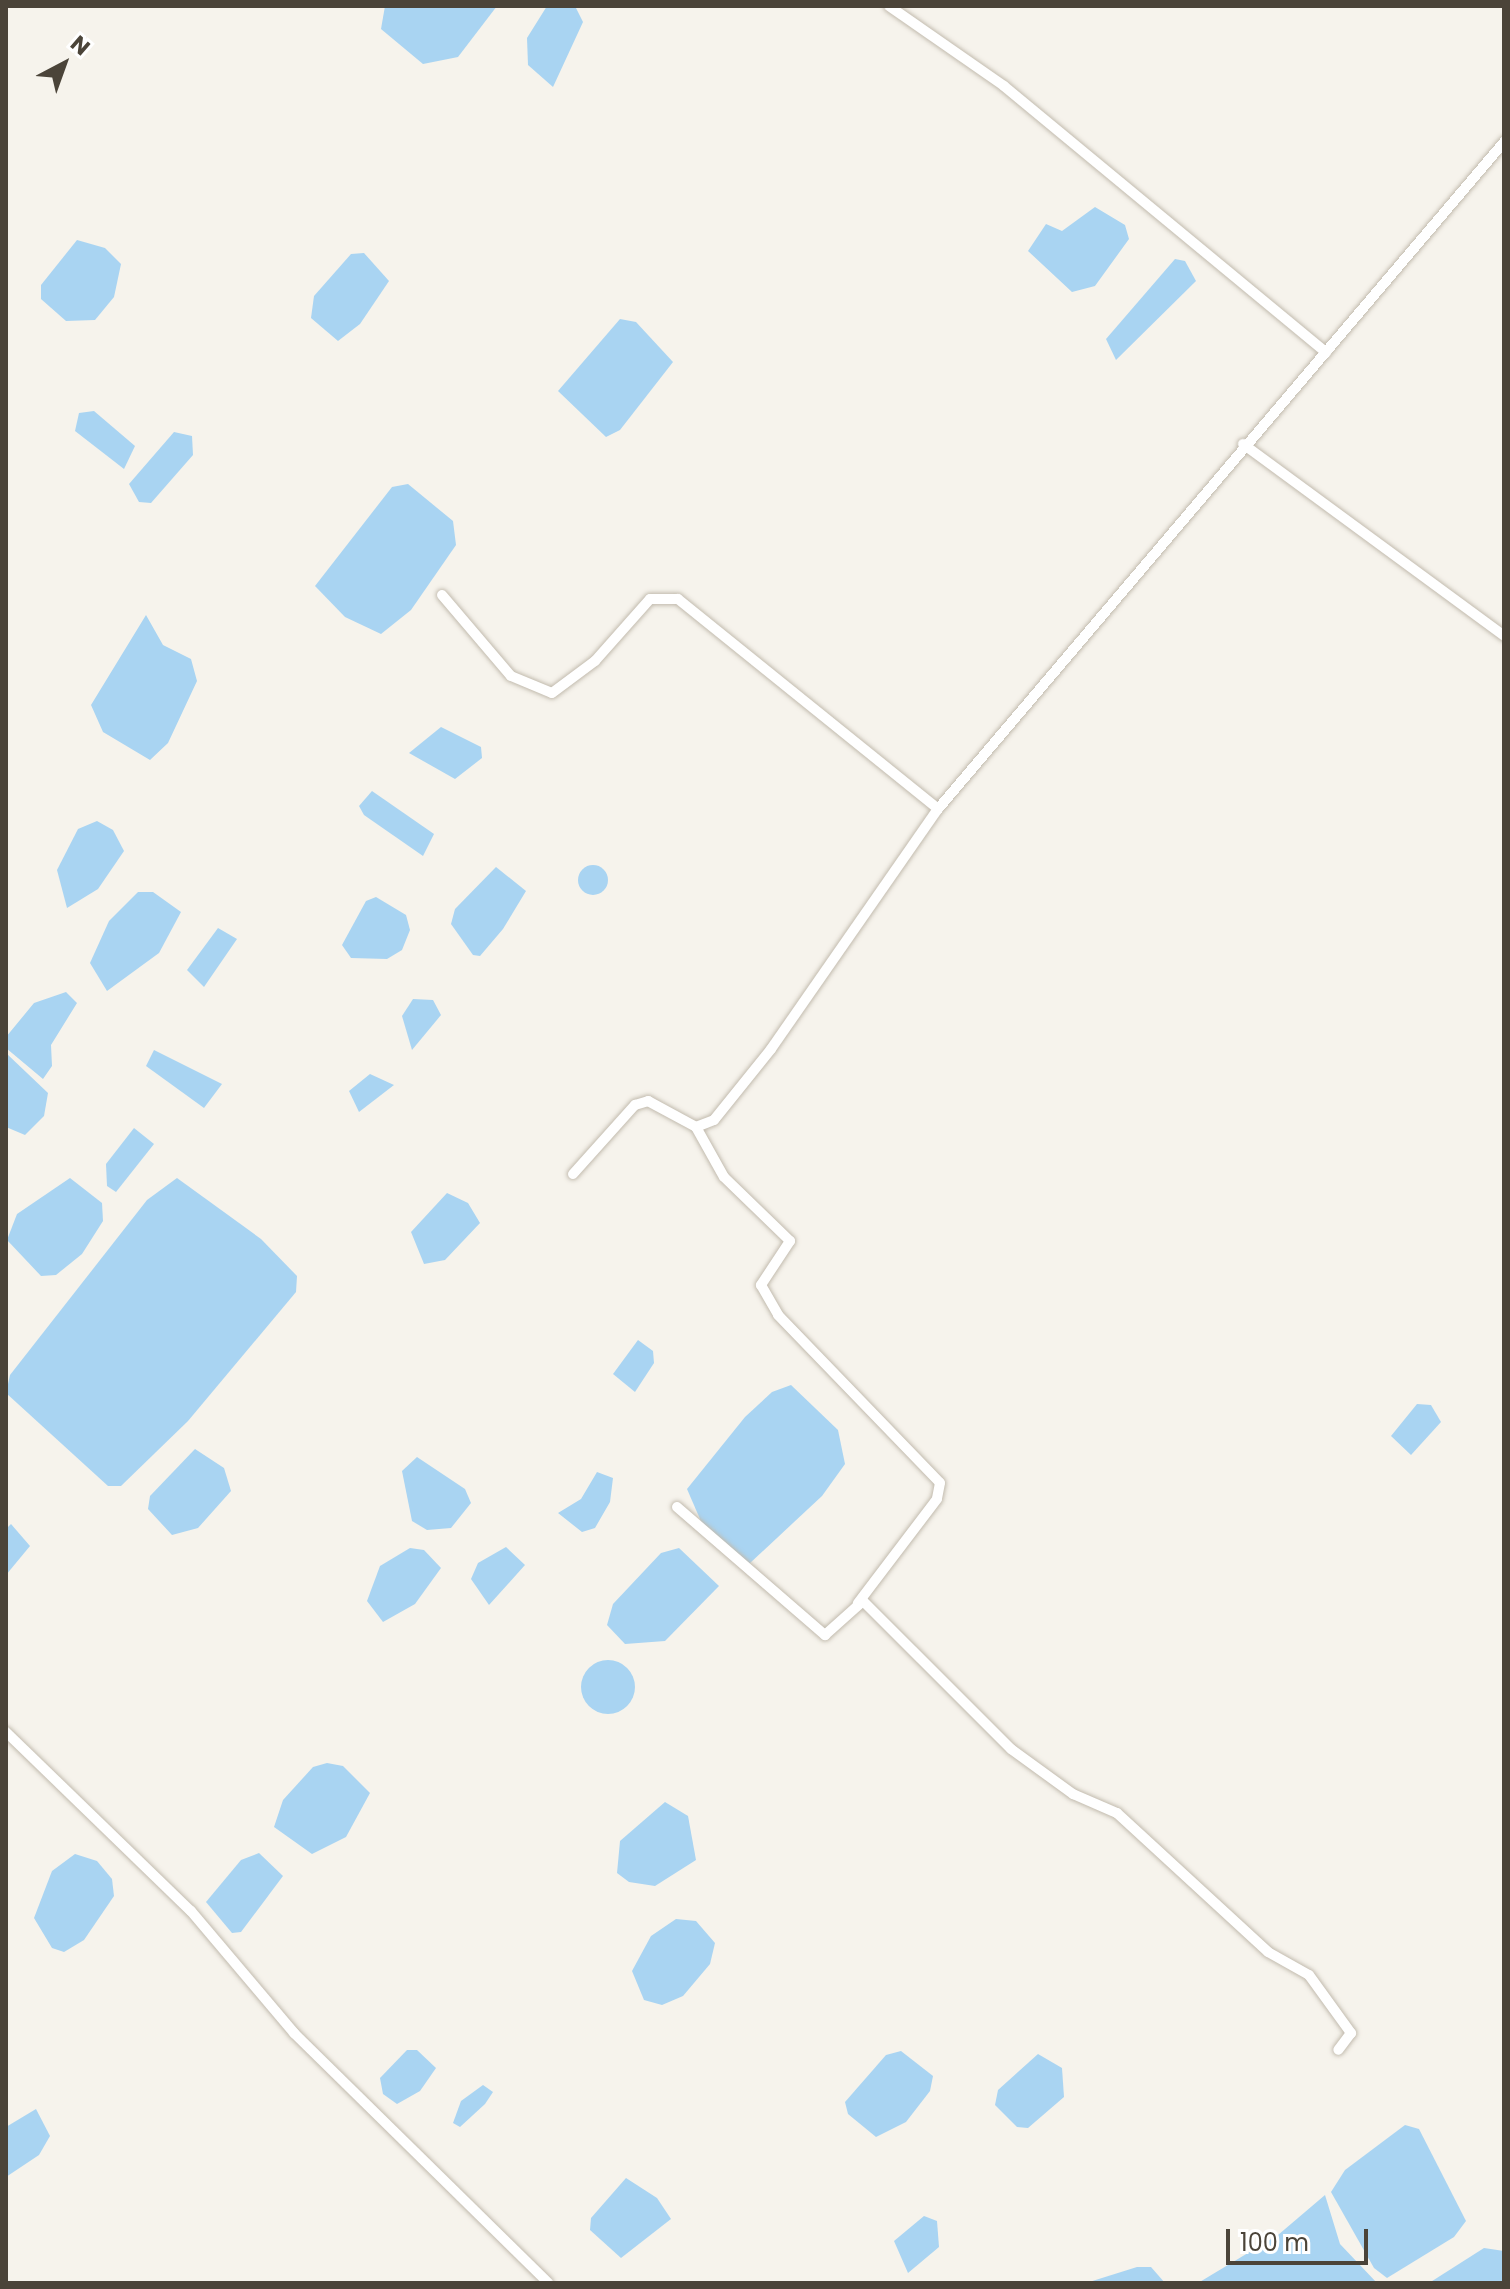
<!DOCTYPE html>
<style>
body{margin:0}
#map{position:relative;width:1510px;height:2289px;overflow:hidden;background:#f6f3ec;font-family:Poppins,sans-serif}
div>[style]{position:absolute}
.water>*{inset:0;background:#a9d4f2}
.round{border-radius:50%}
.roads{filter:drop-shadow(0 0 2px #c2bbae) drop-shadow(0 0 2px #c2bbae)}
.street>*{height:10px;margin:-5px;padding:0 5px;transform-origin:5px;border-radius:5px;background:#fff}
span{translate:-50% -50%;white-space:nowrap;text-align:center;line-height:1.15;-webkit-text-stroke:8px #fff;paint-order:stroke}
.frame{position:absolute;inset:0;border:8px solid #4b4439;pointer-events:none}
.north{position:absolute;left:24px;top:24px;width:80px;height:80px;-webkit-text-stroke:6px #fff;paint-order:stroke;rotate:41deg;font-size:22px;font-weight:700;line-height:32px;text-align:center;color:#4b4439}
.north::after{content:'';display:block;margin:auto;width:28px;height:36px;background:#4b4439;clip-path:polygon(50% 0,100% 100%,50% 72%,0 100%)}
.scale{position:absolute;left:1226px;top:2229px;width:142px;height:36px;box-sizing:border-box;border:4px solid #4b4439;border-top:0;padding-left:10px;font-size:24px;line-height:28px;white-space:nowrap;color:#4b4439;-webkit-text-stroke:6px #fff;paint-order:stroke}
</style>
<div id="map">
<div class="water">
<i style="clip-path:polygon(385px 6px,497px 6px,458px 57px,423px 64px,381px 29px)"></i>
<i style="clip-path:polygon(547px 6px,575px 6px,583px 22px,553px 87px,528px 65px,527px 38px)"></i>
<i style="clip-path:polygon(1095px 207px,1125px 225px,1129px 239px,1095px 286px,1072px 292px,1028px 251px,1046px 224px,1062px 231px)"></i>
<i style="clip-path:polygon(77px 240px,105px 248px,121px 264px,114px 297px,95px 320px,66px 321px,41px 299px,41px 285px)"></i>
<i style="clip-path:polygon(364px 253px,389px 281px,360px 324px,338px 341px,311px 318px,314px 296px,351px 254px)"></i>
<i style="clip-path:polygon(1175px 259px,1185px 261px,1196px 281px,1116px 360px,1106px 339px)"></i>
<i style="clip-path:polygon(620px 319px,636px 322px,673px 362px,620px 430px,606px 437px,558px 391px)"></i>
<i style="clip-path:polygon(94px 411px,135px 446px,124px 469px,75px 431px,79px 413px)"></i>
<i style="clip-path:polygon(174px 432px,192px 436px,193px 455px,151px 503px,139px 502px,129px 484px)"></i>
<i style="clip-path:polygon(408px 484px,453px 521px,456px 545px,411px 610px,381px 634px,345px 617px,315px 586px,392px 487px)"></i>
<i style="clip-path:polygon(146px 615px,163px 645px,191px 659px,197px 681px,168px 743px,150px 760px,103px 732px,91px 705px)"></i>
<i style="clip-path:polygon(441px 727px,481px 747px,482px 758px,455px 779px,409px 753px)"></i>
<i style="clip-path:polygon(372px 791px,434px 834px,423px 856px,364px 815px,359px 806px)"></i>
<i style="clip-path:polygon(97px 821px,113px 830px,124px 851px,98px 889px,67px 908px,57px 870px,78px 829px)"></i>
<i class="round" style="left:578px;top:865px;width:30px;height:30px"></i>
<i style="clip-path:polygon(496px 867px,526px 891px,503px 929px,480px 956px,473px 955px,451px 924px,455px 909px)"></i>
<i style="clip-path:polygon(138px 892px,153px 892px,181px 912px,159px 953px,107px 991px,90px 963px,109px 921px)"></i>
<i style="clip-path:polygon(376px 897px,406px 915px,410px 930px,402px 950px,387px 959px,351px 958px,342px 945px,366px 901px)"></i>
<i style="clip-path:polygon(218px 928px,237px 939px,204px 987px,187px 970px)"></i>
<i style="clip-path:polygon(66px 992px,77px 1003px,51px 1045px,52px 1066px,43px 1079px,6px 1048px,6px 1037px,34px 1003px)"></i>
<i style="clip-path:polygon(413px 999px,433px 1000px,441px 1015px,412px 1050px,402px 1016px)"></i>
<i style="clip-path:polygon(154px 1050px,222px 1084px,204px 1108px,146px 1066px)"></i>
<i style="clip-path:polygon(6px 1053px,48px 1093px,44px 1116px,25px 1135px,6px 1127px)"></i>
<i style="clip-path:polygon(370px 1074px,394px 1085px,359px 1112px,349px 1091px)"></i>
<i style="clip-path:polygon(134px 1128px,154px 1144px,116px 1192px,107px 1186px,106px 1164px)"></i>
<i style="clip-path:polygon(70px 1178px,102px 1203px,103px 1221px,82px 1254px,56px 1275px,41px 1276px,7px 1240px,17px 1214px)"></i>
<i style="clip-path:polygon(177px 1178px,261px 1239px,297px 1276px,296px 1292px,188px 1421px,121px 1486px,108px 1486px,6px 1393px,10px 1375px,147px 1200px)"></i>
<i style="clip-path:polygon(447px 1193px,468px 1203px,480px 1223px,445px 1260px,424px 1264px,411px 1232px)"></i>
<i style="clip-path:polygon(638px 1340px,653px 1351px,654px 1363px,635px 1392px,613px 1374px)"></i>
<i style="clip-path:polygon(791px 1385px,838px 1430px,845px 1464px,822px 1496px,749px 1564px,703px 1526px,687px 1489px,745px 1417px,772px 1392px)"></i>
<i style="clip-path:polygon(1417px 1404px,1431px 1405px,1441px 1422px,1411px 1455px,1391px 1436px)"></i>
<i style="clip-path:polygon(195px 1449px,224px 1468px,231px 1491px,198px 1528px,172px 1535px,148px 1509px,150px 1496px)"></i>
<i style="clip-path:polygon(417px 1457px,465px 1489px,471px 1503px,451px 1528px,427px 1530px,412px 1521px,402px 1471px)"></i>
<i style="clip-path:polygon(597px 1472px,613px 1478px,610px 1502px,595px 1528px,582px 1532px,558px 1513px,581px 1499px)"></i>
<i style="clip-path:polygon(11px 1524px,30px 1546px,6px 1575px,6px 1529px)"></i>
<i style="clip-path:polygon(506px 1547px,525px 1565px,489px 1605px,471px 1579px,478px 1563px)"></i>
<i style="clip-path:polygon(410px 1548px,424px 1550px,441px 1568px,415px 1604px,383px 1622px,367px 1601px,380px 1566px)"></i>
<i style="clip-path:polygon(679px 1548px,719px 1586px,665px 1641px,625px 1644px,607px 1625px,613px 1604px,661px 1553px)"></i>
<i class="round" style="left:581px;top:1660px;width:54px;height:54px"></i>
<i style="clip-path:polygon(327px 1763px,343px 1766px,370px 1793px,346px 1837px,312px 1854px,274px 1827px,283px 1800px,313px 1767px)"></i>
<i style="clip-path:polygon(665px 1802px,688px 1816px,696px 1860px,655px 1886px,629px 1882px,617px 1873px,620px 1841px)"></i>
<i style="clip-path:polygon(259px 1853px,283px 1876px,241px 1932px,232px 1933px,206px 1902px,241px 1860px)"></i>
<i style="clip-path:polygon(75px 1854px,97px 1861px,112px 1879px,114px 1896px,84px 1940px,64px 1952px,52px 1948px,34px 1918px,52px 1871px)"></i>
<i style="clip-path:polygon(676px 1919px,696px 1921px,715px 1943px,710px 1964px,683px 1996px,662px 2005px,644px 2000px,632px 1971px,651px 1936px)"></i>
<i style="clip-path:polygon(407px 2050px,417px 2050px,436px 2068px,420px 2091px,397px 2104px,383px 2094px,380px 2078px)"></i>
<i style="clip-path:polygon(901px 2051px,933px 2076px,930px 2091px,906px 2122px,876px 2137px,848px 2114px,845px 2102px,886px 2055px)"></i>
<i style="clip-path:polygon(1038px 2054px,1062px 2068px,1064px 2097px,1028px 2128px,1017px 2127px,995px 2105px,998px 2090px)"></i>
<i style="clip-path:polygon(483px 2085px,493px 2092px,485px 2104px,460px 2127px,453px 2123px,461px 2101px)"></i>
<i style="clip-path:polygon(36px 2109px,50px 2136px,39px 2155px,6px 2177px,6px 2127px)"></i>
<i style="clip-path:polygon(1405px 2125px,1419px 2129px,1466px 2221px,1454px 2237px,1387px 2278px,1374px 2268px,1331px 2192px,1345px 2170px)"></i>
<i style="clip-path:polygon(626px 2178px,657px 2198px,671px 2219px,621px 2258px,590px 2230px,591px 2218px)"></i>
<i style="clip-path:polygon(1325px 2195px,1340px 2244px,1377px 2283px,1198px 2283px,1278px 2235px)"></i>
<i style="clip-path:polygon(924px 2216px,937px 2221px,939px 2247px,908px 2273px,894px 2241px)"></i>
<i style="clip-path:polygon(1484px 2248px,1504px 2251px,1504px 2283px,1429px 2283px)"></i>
<i style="clip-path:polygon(1137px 2267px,1151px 2267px,1165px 2283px,1086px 2283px)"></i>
</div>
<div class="roads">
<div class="street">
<i style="left:889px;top:6px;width:140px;rotate:34.8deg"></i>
<i style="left:1004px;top:86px;width:418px;rotate:39.6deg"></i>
<i style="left:1243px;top:444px;width:324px;rotate:36.3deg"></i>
<i style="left:442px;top:595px;width:106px;rotate:49.6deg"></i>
<i style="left:511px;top:676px;width:44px;rotate:22.5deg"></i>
<i style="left:552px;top:693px;width:54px;rotate:-36.7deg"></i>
<i style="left:595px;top:661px;width:83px;rotate:-48.4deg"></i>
<i style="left:650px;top:599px;width:28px"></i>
<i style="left:678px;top:599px;width:334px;rotate:38.9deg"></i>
<i style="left:696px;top:1127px;width:19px;rotate:-21deg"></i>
<i style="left:714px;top:1120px;width:91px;rotate:-51.2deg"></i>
<i style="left:771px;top:1049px;width:292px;rotate:-55.2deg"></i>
<i style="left:938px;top:809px;width:875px;rotate:-49.68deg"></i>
<i style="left:573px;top:1174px;width:93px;rotate:-48.1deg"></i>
<i style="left:635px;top:1105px;width:14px;rotate:-17deg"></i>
<i style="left:648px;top:1101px;width:55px;rotate:28.4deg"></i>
<i style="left:696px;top:1127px;width:57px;rotate:60.8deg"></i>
<i style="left:724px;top:1177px;width:92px;rotate:44.1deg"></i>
<i style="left:790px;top:1241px;width:53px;rotate:123.4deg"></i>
<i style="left:761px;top:1285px;width:34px;rotate:60deg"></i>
<i style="left:778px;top:1315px;width:233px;rotate:46deg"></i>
<i style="left:940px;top:1483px;width:16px;rotate:101deg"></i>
<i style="left:937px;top:1499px;width:131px;rotate:127.2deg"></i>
<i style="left:677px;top:1507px;width:196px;rotate:40.9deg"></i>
<i style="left:825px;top:1635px;width:51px;rotate:-41.8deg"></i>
<i style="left:863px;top:1601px;width:209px;rotate:45deg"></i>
<i style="left:1011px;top:1749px;width:77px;rotate:36deg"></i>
<i style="left:1073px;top:1794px;width:48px;rotate:23.4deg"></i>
<i style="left:1117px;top:1813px;width:205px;rotate:42.6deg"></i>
<i style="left:1268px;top:1952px;width:47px;rotate:29.3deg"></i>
<i style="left:1309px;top:1975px;width:72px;rotate:54.1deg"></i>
<i style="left:1351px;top:2033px;width:21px;rotate:127deg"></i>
<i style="left:6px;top:1732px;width:257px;rotate:44.1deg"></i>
<i style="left:191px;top:1911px;width:160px;rotate:49.8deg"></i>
<i style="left:294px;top:2033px;width:356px;rotate:44.5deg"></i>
</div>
</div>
<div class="frame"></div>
<div class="north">N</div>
<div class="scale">100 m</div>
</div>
